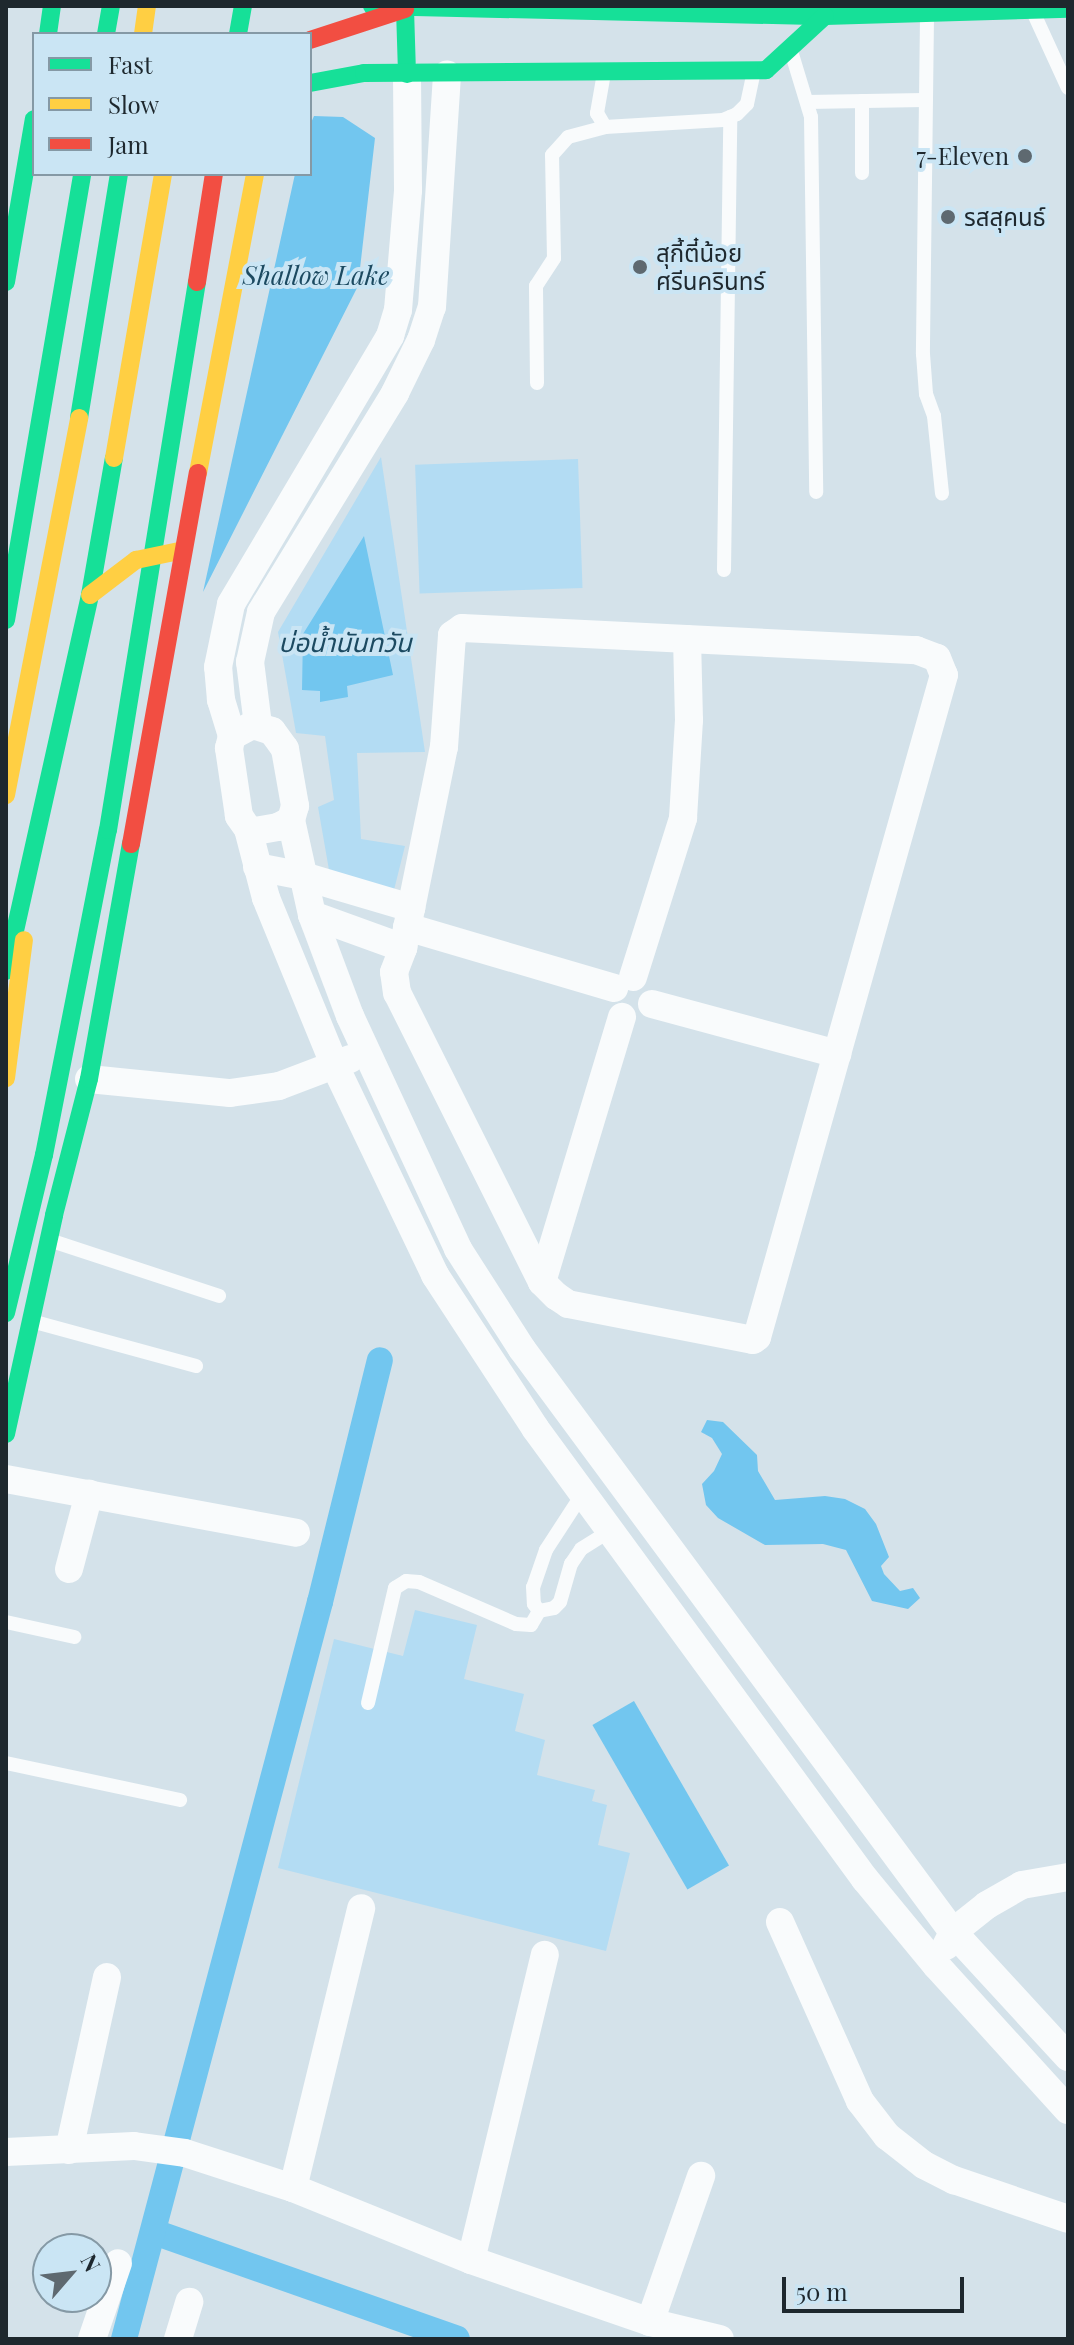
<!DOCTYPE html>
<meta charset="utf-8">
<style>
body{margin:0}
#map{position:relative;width:1074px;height:2345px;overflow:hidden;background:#d4e2ea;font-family:"Playfair Display","Noto Sans Thai",serif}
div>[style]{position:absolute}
.green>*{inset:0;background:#b3dcf3;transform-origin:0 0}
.water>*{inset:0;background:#72c6ef;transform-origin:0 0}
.canal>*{height:26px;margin:-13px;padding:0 13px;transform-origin:13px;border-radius:13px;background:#72c6ef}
.lane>*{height:14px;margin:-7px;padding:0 7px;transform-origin:7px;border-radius:7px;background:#f9fbfc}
.street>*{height:28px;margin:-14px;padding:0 14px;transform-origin:14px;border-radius:14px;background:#f9fbfc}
.fast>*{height:18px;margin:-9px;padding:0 9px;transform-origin:9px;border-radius:9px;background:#16e098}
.slow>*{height:18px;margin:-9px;padding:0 9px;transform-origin:9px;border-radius:9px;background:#ffcf43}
.jam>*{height:18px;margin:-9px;padding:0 9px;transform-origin:9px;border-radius:9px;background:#f24e42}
.dots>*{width:22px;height:22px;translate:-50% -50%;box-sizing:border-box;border:4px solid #cae5f4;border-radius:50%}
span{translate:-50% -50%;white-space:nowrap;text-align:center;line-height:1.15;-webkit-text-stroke:8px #cae5f4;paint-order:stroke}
.poi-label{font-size:24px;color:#1e282e}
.right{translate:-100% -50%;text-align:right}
.left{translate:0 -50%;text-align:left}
.water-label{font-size:26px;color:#1c4a61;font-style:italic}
.frame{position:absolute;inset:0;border:8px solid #1e282e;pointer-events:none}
.legend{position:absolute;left:32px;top:32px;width:280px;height:144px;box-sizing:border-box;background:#cae5f4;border:2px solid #8599a5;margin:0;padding:10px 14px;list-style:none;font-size:24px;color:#1e282e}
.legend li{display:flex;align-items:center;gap:16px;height:40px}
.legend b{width:40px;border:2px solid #8599a5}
.north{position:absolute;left:32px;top:2233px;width:80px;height:80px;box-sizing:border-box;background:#cae5f4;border:2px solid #8599a5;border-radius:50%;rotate:62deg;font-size:22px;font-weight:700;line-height:32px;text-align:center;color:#1e282e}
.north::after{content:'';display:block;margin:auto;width:28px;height:36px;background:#5e6970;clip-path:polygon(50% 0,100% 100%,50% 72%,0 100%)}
.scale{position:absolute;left:782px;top:2277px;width:182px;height:36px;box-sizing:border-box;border:4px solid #1e282e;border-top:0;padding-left:10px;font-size:24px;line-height:28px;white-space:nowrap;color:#1e282e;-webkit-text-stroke:6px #cae5f4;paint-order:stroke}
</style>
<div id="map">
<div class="green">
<i style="clip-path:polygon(381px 457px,425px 752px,357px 753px,361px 839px,405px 846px,393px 894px,329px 870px,318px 807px,334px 800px,325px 736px,296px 733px,278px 632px)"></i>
<i style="left:578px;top:459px;width:129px;height:163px;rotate:88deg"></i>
<i style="clip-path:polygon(415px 1610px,477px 1625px,464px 1679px,524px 1694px,515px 1731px,545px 1740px,537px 1775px,595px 1790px,592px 1801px,607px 1805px,598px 1845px,630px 1853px,606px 1951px,278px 1868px,334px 1639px,403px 1656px)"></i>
</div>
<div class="water">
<i style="clip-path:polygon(314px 116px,343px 117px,375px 138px,358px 286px,203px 592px,295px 174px,310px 174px,310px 125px)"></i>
<i style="clip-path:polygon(364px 536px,393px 675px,347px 686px,348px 697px,320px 702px,320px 691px,302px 690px,303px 634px)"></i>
<i style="clip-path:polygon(707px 1420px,723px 1422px,757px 1455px,758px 1471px,775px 1500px,825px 1496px,845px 1499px,865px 1509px,876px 1524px,889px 1557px,881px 1566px,884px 1574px,900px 1591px,913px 1588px,920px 1598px,908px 1609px,872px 1601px,846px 1550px,823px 1544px,765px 1545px,718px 1518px,706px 1505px,702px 1484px,714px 1471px,722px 1454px,712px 1438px,701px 1432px)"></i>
<i style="left:634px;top:1701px;width:190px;height:48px;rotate:60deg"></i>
</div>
<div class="canal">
<i style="left:154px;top:2232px;width:321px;rotate:19.4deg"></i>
<i style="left:124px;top:2339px;width:763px;rotate:-75.11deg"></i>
<i style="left:320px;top:1602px;width:249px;rotate:-76.1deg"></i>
</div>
<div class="lane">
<i style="left:1035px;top:16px;width:79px;rotate:65.4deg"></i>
<i style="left:927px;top:17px;width:337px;rotate:90.7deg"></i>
<i style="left:923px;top:354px;width:40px;rotate:85.7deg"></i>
<i style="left:926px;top:394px;width:23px;rotate:70deg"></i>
<i style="left:934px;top:416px;width:78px;rotate:84.1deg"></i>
<i style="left:791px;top:51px;width:69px;rotate:73.1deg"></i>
<i style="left:811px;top:117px;width:375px;rotate:89.2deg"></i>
<i style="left:604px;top:73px;width:41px;rotate:99.9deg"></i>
<i style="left:597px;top:113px;width:16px;rotate:60deg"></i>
<i style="left:605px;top:127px;width:118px;rotate:-3.4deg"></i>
<i style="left:723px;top:120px;width:15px;rotate:-23deg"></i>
<i style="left:737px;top:114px;width:14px;rotate:-45deg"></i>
<i style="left:747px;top:104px;width:30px;rotate:-78deg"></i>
<i style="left:862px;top:101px;width:72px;rotate:90deg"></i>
<i style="left:807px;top:102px;width:117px;rotate:-1deg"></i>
<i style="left:537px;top:383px;width:97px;rotate:-90.6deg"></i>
<i style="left:536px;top:286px;width:33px;rotate:-57deg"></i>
<i style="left:554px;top:258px;width:103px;rotate:-91.1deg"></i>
<i style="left:552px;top:155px;width:24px;rotate:-48deg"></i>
<i style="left:568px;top:137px;width:38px;rotate:-15deg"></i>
<i style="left:724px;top:570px;width:453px;rotate:-89.2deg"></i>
<i style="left:49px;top:1240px;width:179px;rotate:18.2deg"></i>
<i style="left:35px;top:1322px;width:167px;rotate:15.3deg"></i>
<i style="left:583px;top:1493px;width:68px;rotate:123deg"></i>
<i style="left:546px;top:1550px;width:39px;rotate:109deg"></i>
<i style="left:533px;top:1587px;width:17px;rotate:87deg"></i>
<i style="left:534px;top:1604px;width:9px;rotate:54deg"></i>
<i style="left:539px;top:1611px;width:15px;rotate:-11deg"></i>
<i style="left:554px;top:1608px;width:8px;rotate:-45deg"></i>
<i style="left:560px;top:1602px;width:40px;rotate:-74deg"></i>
<i style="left:571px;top:1564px;width:18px;rotate:-56deg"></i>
<i style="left:581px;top:1549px;width:36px;rotate:-32deg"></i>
<i style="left:6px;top:1622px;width:70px;rotate:12.4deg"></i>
<i style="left:368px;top:1703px;width:118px;rotate:-76.8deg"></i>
<i style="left:395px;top:1588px;width:13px;rotate:-32deg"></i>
<i style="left:406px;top:1581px;width:13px;rotate:4deg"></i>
<i style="left:419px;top:1582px;width:106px;rotate:23.4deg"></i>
<i style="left:516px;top:1624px;width:15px;rotate:4deg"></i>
<i style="left:531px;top:1625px;width:16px;rotate:-60deg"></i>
<i style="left:6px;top:1763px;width:178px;rotate:12deg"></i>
</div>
<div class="street">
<i style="left:462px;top:628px;width:455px;rotate:2.8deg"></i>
<i style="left:916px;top:650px;width:22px;rotate:21deg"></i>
<i style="left:937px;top:658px;width:18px;rotate:68deg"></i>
<i style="left:944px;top:675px;width:688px;rotate:105.77deg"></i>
<i style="left:757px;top:1337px;width:5px;rotate:143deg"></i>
<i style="left:753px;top:1340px;width:188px;rotate:-169deg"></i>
<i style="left:568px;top:1304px;width:14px;rotate:-146deg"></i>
<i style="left:556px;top:1296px;width:20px;rotate:-135deg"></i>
<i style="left:542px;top:1282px;width:323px;rotate:-116.6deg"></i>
<i style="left:397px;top:993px;width:21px;rotate:-98deg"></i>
<i style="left:394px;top:972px;width:26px;rotate:-69deg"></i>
<i style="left:403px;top:948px;width:205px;rotate:-78.5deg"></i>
<i style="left:444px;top:747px;width:112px;rotate:-85.9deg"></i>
<i style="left:452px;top:635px;width:12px;rotate:-35deg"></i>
<i style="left:253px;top:725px;width:20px;rotate:18deg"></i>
<i style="left:272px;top:731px;width:22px;rotate:54deg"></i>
<i style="left:285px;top:749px;width:58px;rotate:80deg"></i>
<i style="left:295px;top:806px;width:15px;rotate:106deg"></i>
<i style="left:291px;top:820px;width:15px;rotate:152deg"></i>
<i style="left:278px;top:827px;width:23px;rotate:170deg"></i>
<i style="left:255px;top:831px;width:7px;rotate:-164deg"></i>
<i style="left:248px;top:829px;width:16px;rotate:-125deg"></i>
<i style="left:239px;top:816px;width:69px;rotate:-98.4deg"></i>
<i style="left:229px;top:748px;width:12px;rotate:-76deg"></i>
<i style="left:232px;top:736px;width:24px;rotate:-28deg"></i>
<i style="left:258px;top:725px;width:64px;rotate:-97.2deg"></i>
<i style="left:250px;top:662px;width:51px;rotate:-77.6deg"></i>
<i style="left:261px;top:612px;width:257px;rotate:-58.5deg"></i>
<i style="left:395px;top:393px;width:59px;rotate:-63.9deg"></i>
<i style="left:421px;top:340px;width:35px;rotate:-72deg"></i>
<i style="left:432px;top:307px;width:233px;rotate:-86.3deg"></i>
<i style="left:232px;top:736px;width:38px;rotate:-107deg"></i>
<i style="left:221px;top:700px;width:33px;rotate:-95deg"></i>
<i style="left:218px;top:667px;width:64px;rotate:-78.3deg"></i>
<i style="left:231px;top:604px;width:312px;rotate:-59.3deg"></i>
<i style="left:390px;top:336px;width:27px;rotate:-73deg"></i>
<i style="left:398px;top:310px;width:120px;rotate:-85.2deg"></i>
<i style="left:408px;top:190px;width:116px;rotate:-90.5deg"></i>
<i style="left:291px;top:820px;width:97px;rotate:77.5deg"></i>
<i style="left:312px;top:915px;width:108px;rotate:69.4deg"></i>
<i style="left:350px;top:1016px;width:257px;rotate:65.1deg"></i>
<i style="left:458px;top:1249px;width:119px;rotate:57.4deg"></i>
<i style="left:522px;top:1349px;width:725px;rotate:53.53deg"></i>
<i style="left:953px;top:1932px;width:170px;rotate:47.4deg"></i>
<i style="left:248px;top:829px;width:71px;rotate:75.4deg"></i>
<i style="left:266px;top:898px;width:182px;rotate:67.7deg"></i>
<i style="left:335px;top:1066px;width:232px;rotate:64.4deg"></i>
<i style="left:435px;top:1275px;width:183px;rotate:56.8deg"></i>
<i style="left:535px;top:1428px;width:559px;rotate:53.81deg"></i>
<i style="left:865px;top:1879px;width:112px;rotate:50.5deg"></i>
<i style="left:936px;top:1965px;width:196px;rotate:47.7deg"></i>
<i style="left:257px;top:867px;width:47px;rotate:11.1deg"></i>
<i style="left:303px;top:876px;width:113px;rotate:16.5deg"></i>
<i style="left:312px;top:915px;width:97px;rotate:19.9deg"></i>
<i style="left:407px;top:927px;width:216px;rotate:16.4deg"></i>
<i style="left:633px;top:977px;width:167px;rotate:-72.5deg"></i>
<i style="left:683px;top:818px;width:98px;rotate:-86.5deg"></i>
<i style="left:689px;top:720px;width:81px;rotate:-91.4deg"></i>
<i style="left:652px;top:1004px;width:192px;rotate:15.1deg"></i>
<i style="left:89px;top:1079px;width:142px;rotate:5.7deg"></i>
<i style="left:230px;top:1093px;width:49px;rotate:-8.1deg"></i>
<i style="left:279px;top:1086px;width:76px;rotate:-20.8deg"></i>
<i style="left:542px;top:1282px;width:277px;rotate:-73.2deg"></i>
<i style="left:6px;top:1479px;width:295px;rotate:10.5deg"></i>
<i style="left:69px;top:1569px;width:78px;rotate:-75.1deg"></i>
<i style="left:780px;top:1922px;width:196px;rotate:65.9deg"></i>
<i style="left:860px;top:2101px;width:44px;rotate:52.4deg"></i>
<i style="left:887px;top:2136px;width:47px;rotate:38.1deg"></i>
<i style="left:924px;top:2165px;width:34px;rotate:27deg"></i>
<i style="left:954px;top:2180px;width:120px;rotate:18.9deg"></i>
<i style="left:946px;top:1946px;width:16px;rotate:-63deg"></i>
<i style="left:953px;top:1932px;width:43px;rotate:-38.5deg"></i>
<i style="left:987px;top:1905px;width:40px;rotate:-29.7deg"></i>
<i style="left:1022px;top:1885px;width:47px;rotate:-9.9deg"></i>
<i style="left:69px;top:2150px;width:177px;rotate:-77.6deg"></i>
<i style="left:6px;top:2152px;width:128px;rotate:-2.7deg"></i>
<i style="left:134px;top:2146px;width:51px;rotate:7.8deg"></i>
<i style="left:185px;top:2153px;width:114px;rotate:18deg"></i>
<i style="left:293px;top:2188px;width:192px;rotate:22deg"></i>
<i style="left:471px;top:2260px;width:189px;rotate:19.1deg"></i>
<i style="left:650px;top:2322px;width:72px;rotate:13.7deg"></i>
<i style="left:293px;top:2188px;width:288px;rotate:-76.3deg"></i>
<i style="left:471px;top:2260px;width:314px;rotate:-76.4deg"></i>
<i style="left:650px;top:2322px;width:155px;rotate:-70.7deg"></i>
<i style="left:92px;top:2339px;width:80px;rotate:-71.1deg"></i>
<i style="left:178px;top:2339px;width:39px;rotate:-73deg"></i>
</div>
<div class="fast">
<i style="left:372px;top:6px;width:453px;rotate:1.3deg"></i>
<i style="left:825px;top:16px;width:243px;rotate:-1.7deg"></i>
<i style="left:405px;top:9px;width:65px;rotate:88.2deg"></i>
<i style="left:48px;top:34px;width:28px;rotate:-82deg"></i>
<i style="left:106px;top:34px;width:28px;rotate:-80deg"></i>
<i style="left:238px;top:34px;width:28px;rotate:-80deg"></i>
<i style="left:310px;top:83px;width:55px;rotate:-10.5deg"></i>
<i style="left:364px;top:73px;width:402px;rotate:-0.4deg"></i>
<i style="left:766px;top:70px;width:80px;rotate:-42.5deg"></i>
<i style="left:6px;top:282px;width:165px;rotate:-80.3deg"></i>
<i style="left:79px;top:418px;width:247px;rotate:-80.7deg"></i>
<i style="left:6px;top:620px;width:452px;rotate:-80.3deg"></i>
<i style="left:6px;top:971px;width:385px;rotate:-77.4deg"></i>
<i style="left:90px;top:595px;width:139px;rotate:-80.1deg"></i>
<i style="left:6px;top:1313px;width:163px;rotate:-76.5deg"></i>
<i style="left:44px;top:1155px;width:331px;rotate:-78.9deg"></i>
<i style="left:108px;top:830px;width:555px;rotate:-80.78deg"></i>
<i style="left:6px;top:1434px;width:224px;rotate:-77.6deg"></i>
<i style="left:54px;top:1215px;width:140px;rotate:-75.6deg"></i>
<i style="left:89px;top:1079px;width:239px;rotate:-79.9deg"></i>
</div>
<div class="slow">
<i style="left:143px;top:34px;width:28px;rotate:-82deg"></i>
<i style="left:114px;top:458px;width:288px;rotate:-80.2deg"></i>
<i style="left:198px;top:473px;width:304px;rotate:-79.2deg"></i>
<i style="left:90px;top:595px;width:58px;rotate:-37.3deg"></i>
<i style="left:136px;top:560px;width:44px;rotate:-11.8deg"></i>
<i style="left:6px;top:795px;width:384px;rotate:-79deg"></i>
<i style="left:6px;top:1078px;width:139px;rotate:-82.6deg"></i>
</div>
<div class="jam">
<i style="left:310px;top:40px;width:100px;rotate:-18.1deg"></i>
<i style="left:197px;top:282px;width:109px;rotate:-81.1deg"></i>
<i style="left:131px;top:844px;width:377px;rotate:-79.8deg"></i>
</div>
<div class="dots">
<i style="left:1025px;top:156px;background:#5e6970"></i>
<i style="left:948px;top:217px;background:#5e6970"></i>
<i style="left:640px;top:267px;background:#5e6970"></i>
</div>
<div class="poi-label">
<span class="right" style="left:1009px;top:156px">7-Eleven</span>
<span class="left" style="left:964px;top:217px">รสสุคนธ์</span>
<span class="left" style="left:656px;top:267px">สุกี้ตี๋น้อย<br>ศรีนครินทร์</span>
</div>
<div class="water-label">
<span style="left:316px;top:275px">Shallow Lake</span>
<span style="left:345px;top:642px">บ่อน้ำนันทวัน</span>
</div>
<div class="frame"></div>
<ul class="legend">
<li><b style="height:10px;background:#16e098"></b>Fast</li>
<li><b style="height:10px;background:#ffcf43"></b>Slow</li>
<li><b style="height:10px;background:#f24e42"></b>Jam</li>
</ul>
<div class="north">N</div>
<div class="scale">50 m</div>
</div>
